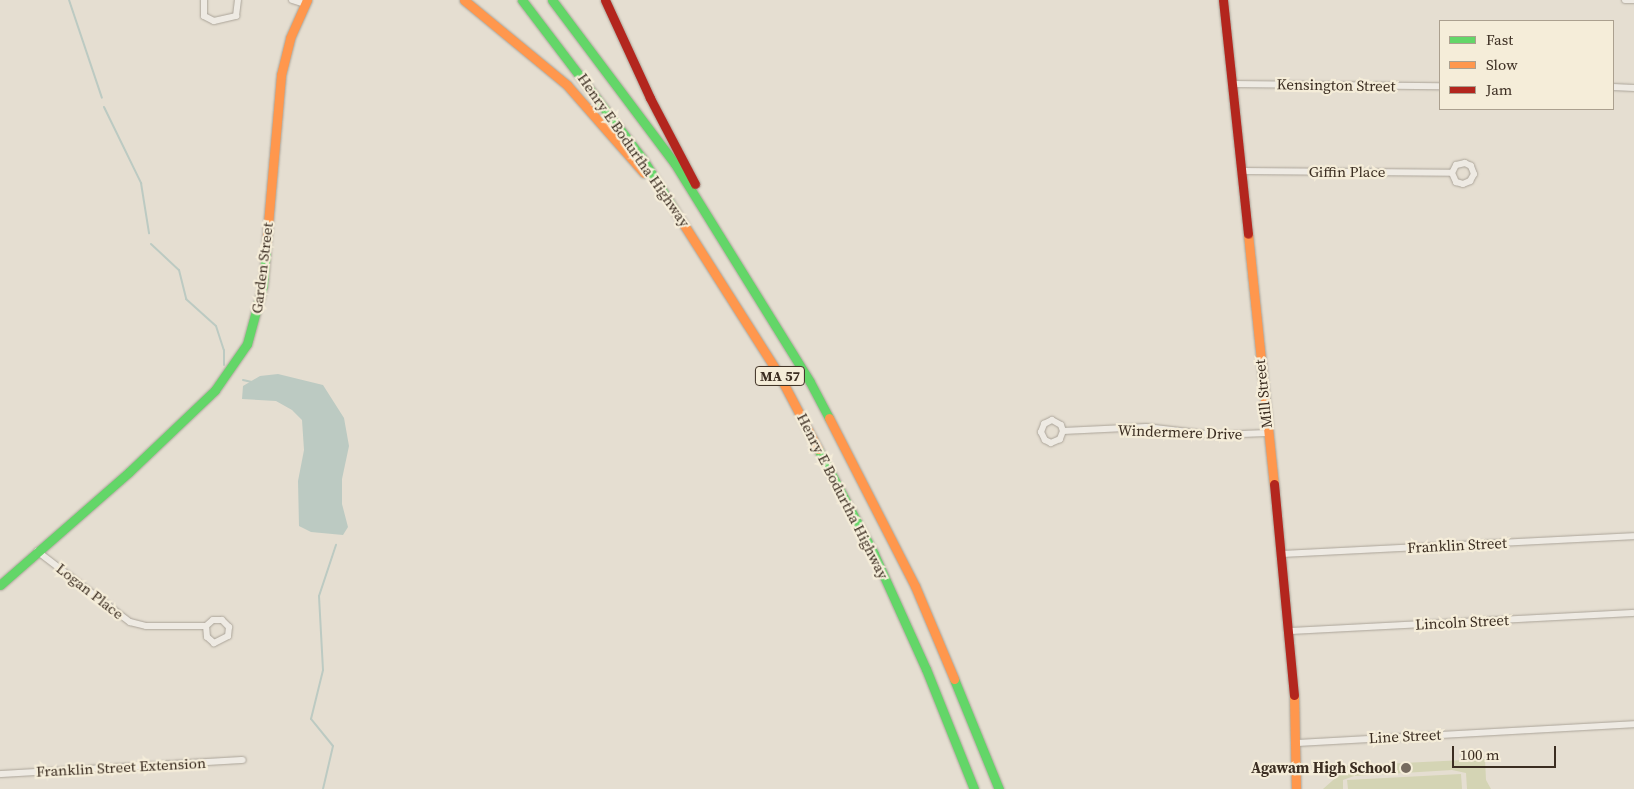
<!DOCTYPE html>
<style>
body{margin:0}
#map{position:relative;width:1634px;height:789px;overflow:hidden;background:#e5ded1;font-family:"Source Serif 4",serif}
div>[style]{position:absolute}
.green>*{inset:0;background:#d4d4b4}
.water>*{inset:0;background:#bccac2}
.stream>*{height:2px;margin:-1px;padding:0 1px;transform-origin:1px;border-radius:1px;background:#bccac2}
.roads{filter:drop-shadow(0 0 1px #aba499) drop-shadow(0 0 1px #aba499)}
.street>*{height:6px;margin:-3px;padding:0 3px;transform-origin:3px;border-radius:3px;background:#eeeae3}
.fast>*{height:9px;margin:-4.5px;padding:0 4.5px;transform-origin:4.5px;border-radius:4.5px;background:#63d668}
.slow>*{height:9px;margin:-4.5px;padding:0 4.5px;transform-origin:4.5px;border-radius:4.5px;background:#ff974d}
.jam>*{height:9px;margin:-4.5px;padding:0 4.5px;transform-origin:4.5px;border-radius:4.5px;background:#b3261e}
.dots>*{width:14px;height:14px;translate:-50% -50%;box-sizing:border-box;border:2px solid #f5edd9;border-radius:50%}
span{translate:-50% -50%;white-space:nowrap;text-align:center;line-height:1.15;-webkit-text-stroke:4.5px #f5edd9;paint-order:stroke}
.shield-label span{padding:1px 4px;background:#f5edd9;border:1px solid;border-radius:4px;-webkit-text-stroke-width:0}
.shield-label{font-size:14px;color:#3b2d21;font-weight:700}
.street-label{font-size:15px;color:#3b2d21}
.poi-label{font-size:15px;color:#3b2d21;font-weight:700}
.right{translate:-100% -50%;text-align:right}
.legend{position:absolute;left:1439px;top:20px;width:175px;height:90px;box-sizing:border-box;background:#f5edd9;border:1px solid #aba08f;margin:0;padding:6px 9px;list-style:none;font-size:15px;color:#3b2d21}
.legend li{display:flex;align-items:center;gap:10px;height:25px}
.legend b{width:25px;border:1px solid #aba08f}
.scale{position:absolute;left:1452px;top:746px;width:104px;height:22px;box-sizing:border-box;border:2px solid #3b2d21;border-top:0;padding-left:6px;font-size:15px;line-height:18px;white-space:nowrap;color:#3b2d21;-webkit-text-stroke:4px #f5edd9;paint-order:stroke}
</style>
<div id="map">
<div class="green">
<i style="clip-path:polygon(1485px 759px,1486px 780px,1491px 789px,1467px 789px,1466px 773px,1452px 770px,1354px 776px,1343px 780px,1343px 789px,1323px 789px,1341px 773px,1341px 766px)"></i>
<i style="clip-path:polygon(1461px 774px,1462px 789px,1348px 789px,1347px 780px)"></i>
</div>
<div class="water">
<i style="clip-path:polygon(278px 374px,323px 385px,344px 418px,349px 446px,342px 479px,342px 504px,348px 527px,343px 535px,311px 532px,299px 526px,298px 481px,304px 450px,302px 420px,292px 410px,276px 401px,242px 399px,243px 386px,260px 376px)"></i>
</div>
<div class="stream">
<i style="left:69px;top:0;width:103px;rotate:71.4deg"></i>
<i style="left:104px;top:107px;width:85px;rotate:64deg"></i>
<i style="left:141px;top:183px;width:51px;rotate:80.9deg"></i>
<i style="left:151px;top:244px;width:38px;rotate:43deg"></i>
<i style="left:179px;top:270px;width:30px;rotate:76deg"></i>
<i style="left:186px;top:299px;width:40px;rotate:42deg"></i>
<i style="left:216px;top:326px;width:25px;rotate:72deg"></i>
<i style="left:224px;top:350px;width:15px;rotate:90deg"></i>
<i style="left:243px;top:380px;width:9px;rotate:13deg"></i>
<i style="left:323px;top:789px;width:44px;rotate:-76.9deg"></i>
<i style="left:333px;top:746px;width:35px;rotate:-129deg"></i>
<i style="left:311px;top:719px;width:50px;rotate:-76.2deg"></i>
<i style="left:323px;top:670px;width:74px;rotate:-93.1deg"></i>
<i style="left:319px;top:596px;width:54px;rotate:-71.6deg"></i>
</div>
<div class="roads">
<div class="street">
<i style="left:204px;top:0;width:16px;rotate:90deg"></i>
<i style="left:204px;top:16px;width:11px;rotate:27deg"></i>
<i style="left:214px;top:21px;width:23px;rotate:-13deg"></i>
<i style="left:236px;top:16px;width:16px;rotate:-83deg"></i>
<i style="left:292px;top:0;width:14px;rotate:17deg"></i>
<i style="left:1625px;top:0;width:9px"></i>
<i style="left:1232px;top:84px;width:208px;rotate:0.6deg"></i>
<i style="left:1613px;top:87px;width:21px;rotate:3deg"></i>
<i style="left:1241px;top:171px;width:211px;rotate:0.5deg"></i>
<i style="left:1452px;top:173px;width:10px;rotate:66deg"></i>
<i style="left:1456px;top:182px;width:7px;rotate:16deg"></i>
<i style="left:1463px;top:184px;width:8px;rotate:-23deg"></i>
<i style="left:1470px;top:181px;width:8px;rotate:-60deg"></i>
<i style="left:1474px;top:174px;width:9px;rotate:-111deg"></i>
<i style="left:1471px;top:166px;width:7px;rotate:-153deg"></i>
<i style="left:1465px;top:163px;width:9px;rotate:167deg"></i>
<i style="left:1456px;top:165px;width:9px;rotate:117deg"></i>
<i style="left:1063px;top:431px;width:9px;rotate:111deg"></i>
<i style="left:1060px;top:439px;width:10px;rotate:156deg"></i>
<i style="left:1051px;top:443px;width:7px;rotate:-153deg"></i>
<i style="left:1045px;top:440px;width:9px;rotate:-117deg"></i>
<i style="left:1041px;top:432px;width:9px;rotate:-69deg"></i>
<i style="left:1044px;top:424px;width:9px;rotate:-27deg"></i>
<i style="left:1052px;top:420px;width:10px;rotate:29deg"></i>
<i style="left:1061px;top:425px;width:6px;rotate:72deg"></i>
<i style="left:1063px;top:431px;width:83px;rotate:-2.8deg"></i>
<i style="left:1146px;top:427px;width:69px;rotate:6.6deg"></i>
<i style="left:1215px;top:435px;width:52px;rotate:-2.2deg"></i>
<i style="left:37px;top:551px;width:117px;rotate:37.4deg"></i>
<i style="left:130px;top:622px;width:16px;rotate:14deg"></i>
<i style="left:146px;top:626px;width:60px"></i>
<i style="left:206px;top:626px;width:9px;rotate:-41deg"></i>
<i style="left:213px;top:620px;width:9px"></i>
<i style="left:222px;top:620px;width:10px;rotate:45deg"></i>
<i style="left:229px;top:627px;width:9px;rotate:96deg"></i>
<i style="left:228px;top:636px;width:16px;rotate:153deg"></i>
<i style="left:214px;top:643px;width:9px;rotate:-139deg"></i>
<i style="left:207px;top:637px;width:11px;rotate:-95deg"></i>
<i style="left:1280px;top:554px;width:354px;rotate:-2.9deg"></i>
<i style="left:1289px;top:631px;width:345px;rotate:-3deg"></i>
<i style="left:1296px;top:743px;width:339px;rotate:-3.2deg"></i>
<i style="left:0;top:774px;width:243px;rotate:-3.3deg"></i>
</div>
<div class="fast">
<i style="left:522px;top:0;width:198px;rotate:52.8deg"></i>
<i style="left:642px;top:158px;width:70px;rotate:57.9deg"></i>
<i style="left:552px;top:0;width:205px;rotate:53.1deg"></i>
<i style="left:675px;top:164px;width:256px;rotate:58.2deg"></i>
<i style="left:810px;top:382px;width:41px;rotate:62.2deg"></i>
<i style="left:818px;top:449px;width:119px;rotate:61.9deg"></i>
<i style="left:874px;top:554px;width:126px;rotate:65.7deg"></i>
<i style="left:926px;top:669px;width:129px;rotate:68.2deg"></i>
<i style="left:0;top:585px;width:171px;rotate:-41.2deg"></i>
<i style="left:129px;top:472px;width:119px;rotate:-43.6deg"></i>
<i style="left:215px;top:390px;width:56px;rotate:-55.2deg"></i>
<i style="left:247px;top:344px;width:61px;rotate:-74.8deg"></i>
<i style="left:263px;top:285px;width:38px;rotate:-85deg"></i>
<i style="left:954px;top:679px;width:119px;rotate:67.8deg"></i>
</div>
<div class="slow">
<i style="left:464px;top:0;width:134px;rotate:39.5deg"></i>
<i style="left:567px;top:85px;width:117px;rotate:48.8deg"></i>
<i style="left:679px;top:217px;width:185px;rotate:57.6deg"></i>
<i style="left:778px;top:373px;width:86px;rotate:62.2deg"></i>
<i style="left:1248px;top:234px;width:251px;rotate:84.1deg"></i>
<i style="left:266px;top:247px;width:173px;rotate:-85deg"></i>
<i style="left:281px;top:75px;width:38px;rotate:-76deg"></i>
<i style="left:290px;top:38px;width:42px;rotate:-65.9deg"></i>
<i style="left:829px;top:418px;width:189px;rotate:62.9deg"></i>
<i style="left:915px;top:586px;width:101px;rotate:67.2deg"></i>
<i style="left:1294px;top:695px;width:94px;rotate:88.8deg"></i>
</div>
<div class="jam">
<i style="left:605px;top:0;width:108px;rotate:65.3deg"></i>
<i style="left:650px;top:98px;width:97px;rotate:62.4deg"></i>
<i style="left:1223px;top:0;width:235px;rotate:83.9deg"></i>
<i style="left:1274px;top:484px;width:212px;rotate:84.6deg"></i>
</div>
</div>
<div class="dots">
<i style="left:1406px;top:768px;background:#766b5f"></i>
</div>
<div class="shield-label">
<span style="left:780px;top:376px">MA 57</span>
</div>
<div class="street-label">
<span style="left:1336px;top:85px;rotate:1deg">Kensington Street</span>
<span style="left:634px;top:150px;rotate:55deg">Henry E Bodurtha Highway</span>
<span style="left:1347px;top:172px">Giffin Place</span>
<span style="left:262px;top:268px;rotate:-83deg">Garden Street</span>
<span style="left:1263px;top:394px;rotate:-96deg">Mill Street</span>
<span style="left:1180px;top:432px;rotate:2deg">Windermere Drive</span>
<span style="left:843px;top:496px;rotate:63deg">Henry E Bodurtha Highway</span>
<span style="left:1457px;top:545px;rotate:-3deg">Franklin Street</span>
<span style="left:90px;top:591px;rotate:38deg">Logan Place</span>
<span style="left:1462px;top:622px;rotate:-3deg">Lincoln Street</span>
<span style="left:1405px;top:736px;rotate:-3deg">Line Street</span>
<span style="left:121px;top:767px;rotate:-3deg">Franklin Street Extension</span>
</div>
<div class="poi-label">
<span class="right" style="left:1396px;top:768px">Agawam High School</span>
</div>
<ul class="legend">
<li><b style="height:6px;background:#63d668"></b>Fast</li>
<li><b style="height:6px;background:#ff974d"></b>Slow</li>
<li><b style="height:6px;background:#b3261e"></b>Jam</li>
</ul>
<div class="scale">100 m</div>
</div>
